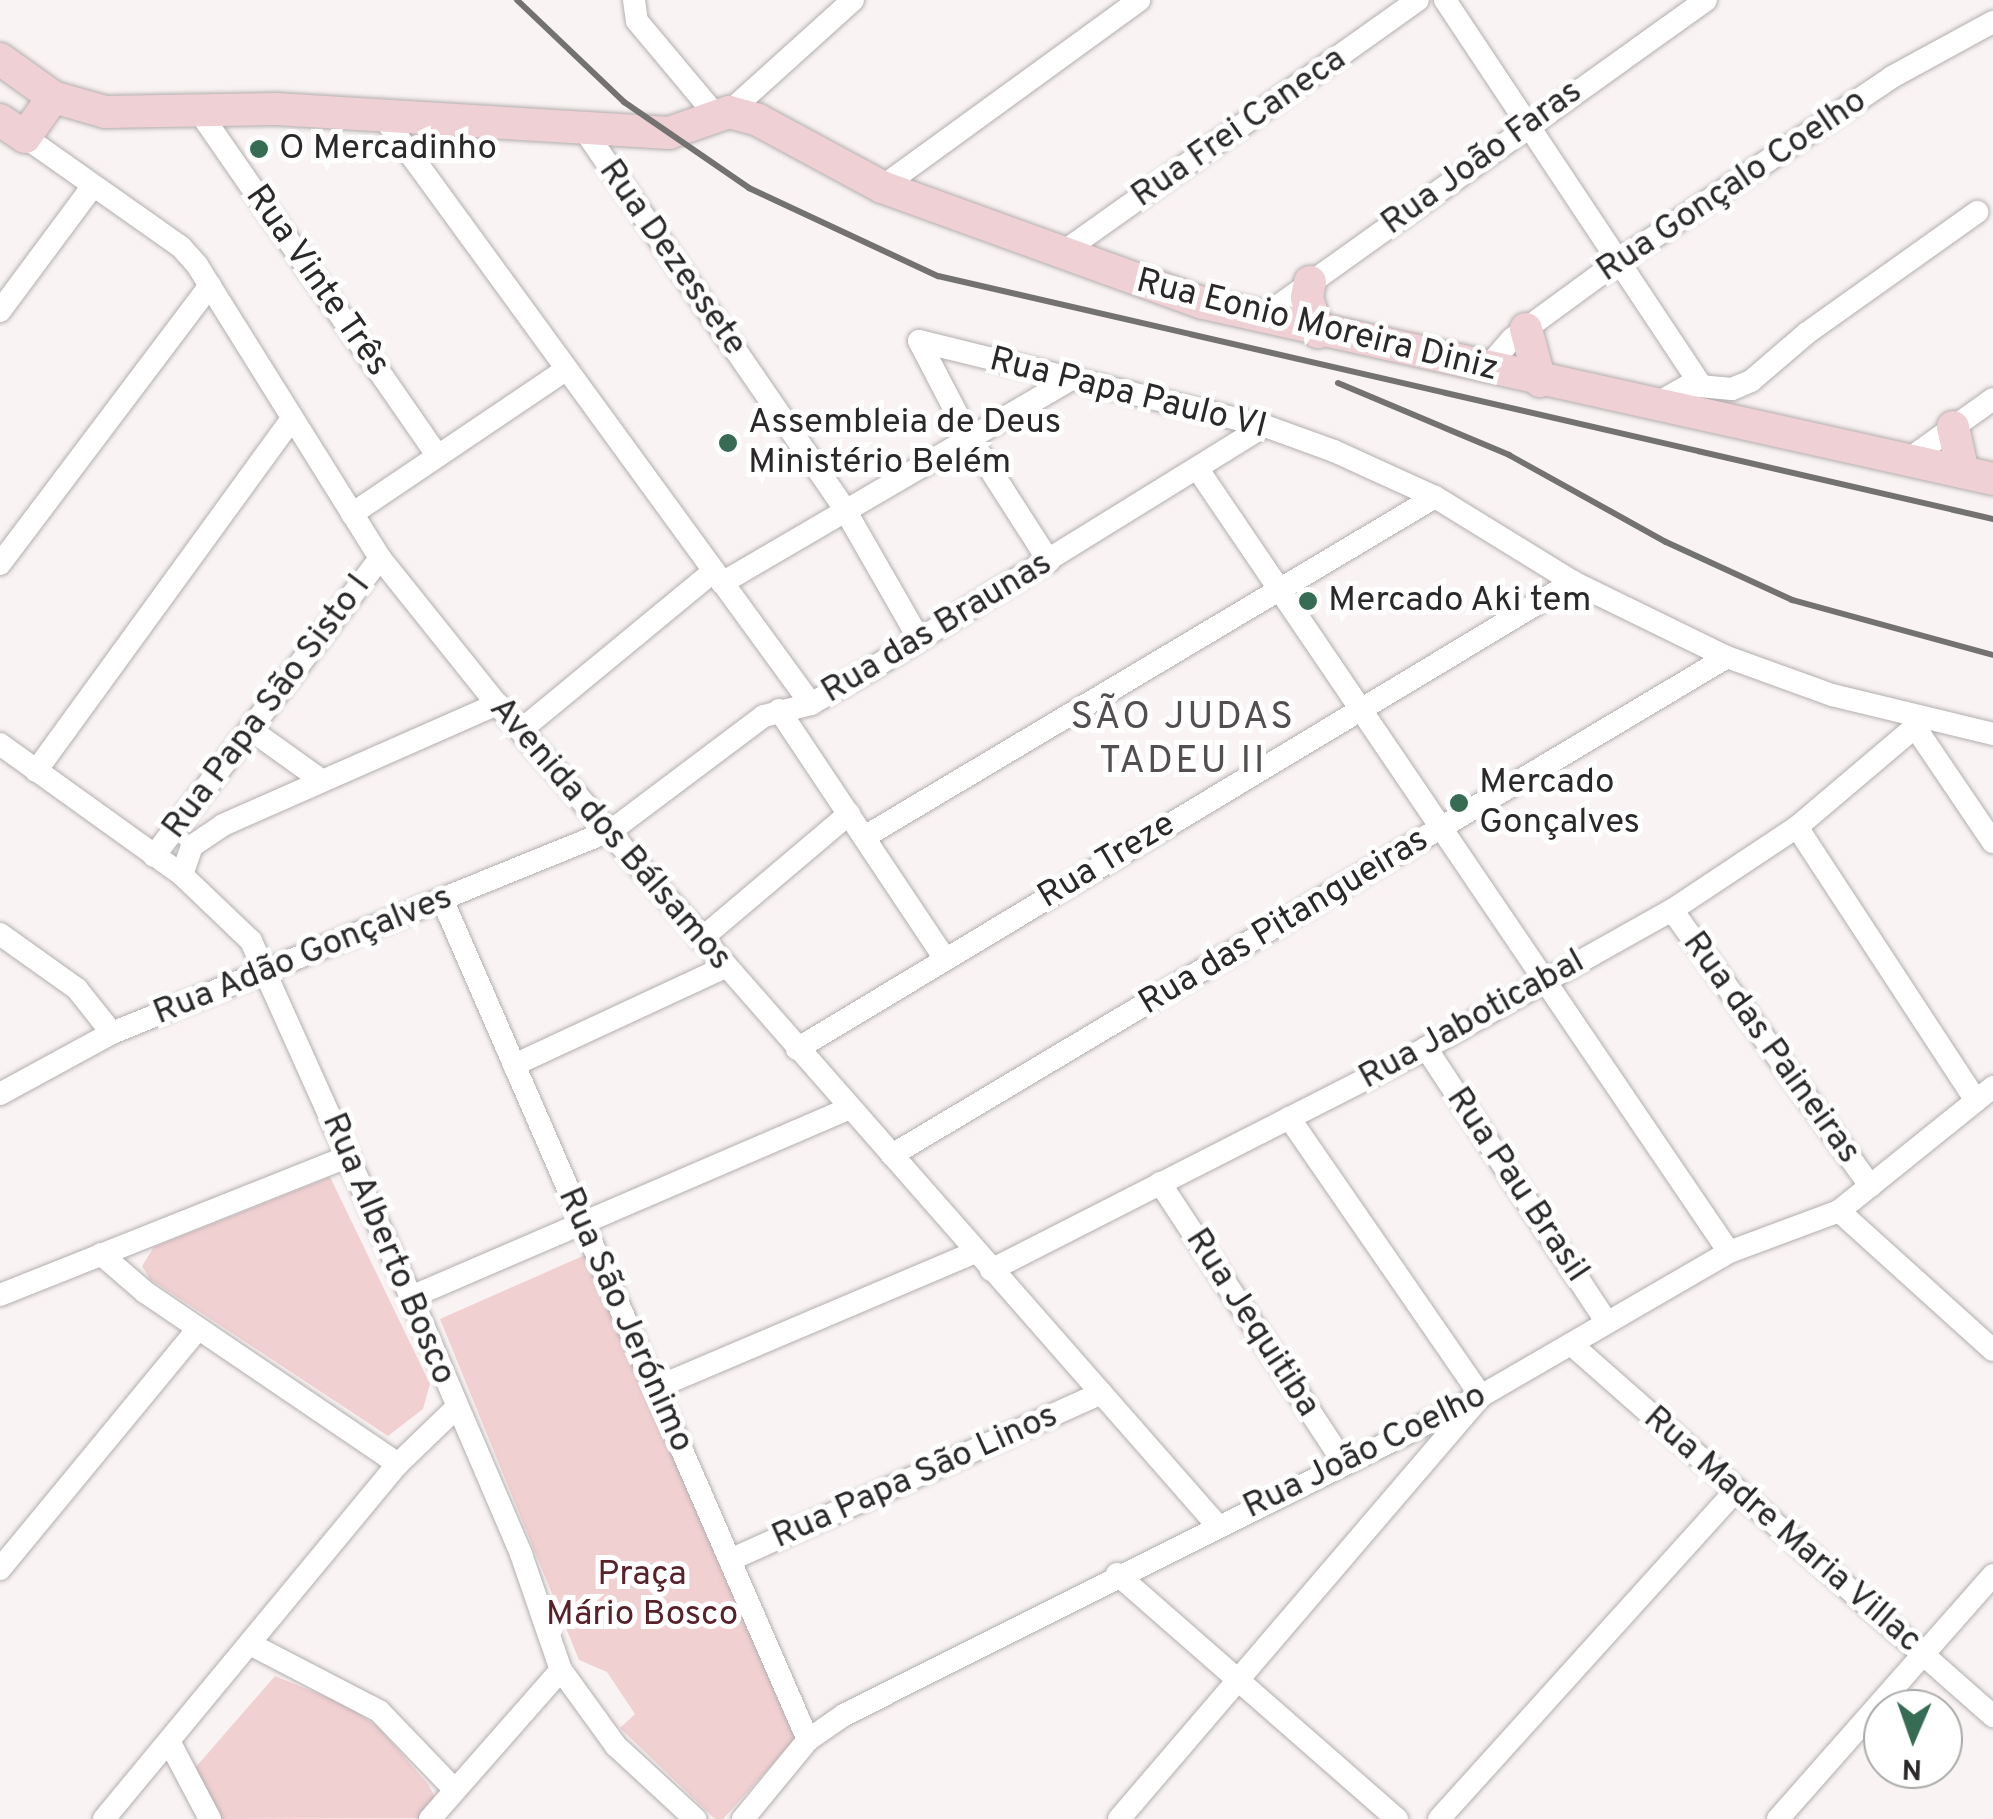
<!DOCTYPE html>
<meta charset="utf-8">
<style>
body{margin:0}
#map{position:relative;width:1993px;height:1819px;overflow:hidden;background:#f9f3f3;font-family:Overpass,sans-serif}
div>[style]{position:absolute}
.green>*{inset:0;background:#f1d0d2}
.roads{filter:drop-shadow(0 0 2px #b4aeae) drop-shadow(0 0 2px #b4aeae)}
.street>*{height:22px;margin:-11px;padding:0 11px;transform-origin:11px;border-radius:11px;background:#fff}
.secondary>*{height:32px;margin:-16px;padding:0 16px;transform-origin:16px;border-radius:16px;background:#efd0d5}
.rail>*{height:6px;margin:-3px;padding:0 3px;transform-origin:3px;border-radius:3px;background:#747171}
.dots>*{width:28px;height:28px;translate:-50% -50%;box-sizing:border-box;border:5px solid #fff;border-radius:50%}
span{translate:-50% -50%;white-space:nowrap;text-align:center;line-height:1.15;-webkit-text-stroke:10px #fff;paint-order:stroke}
.street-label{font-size:35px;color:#2a2828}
.poi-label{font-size:35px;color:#2a2828}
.left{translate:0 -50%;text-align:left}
.park-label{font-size:35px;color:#59222b}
.neighbourhood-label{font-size:38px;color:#534e4f;letter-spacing:2.5px}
.north{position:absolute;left:1863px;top:1689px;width:100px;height:100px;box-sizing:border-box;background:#fff;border:2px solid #aaa9a9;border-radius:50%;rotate:182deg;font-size:28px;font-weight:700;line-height:40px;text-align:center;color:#2a2828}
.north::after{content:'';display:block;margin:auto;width:35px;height:45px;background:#356c53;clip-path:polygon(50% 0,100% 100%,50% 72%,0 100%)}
</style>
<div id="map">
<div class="green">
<i style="clip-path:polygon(330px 1177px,430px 1384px,423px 1409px,388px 1436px,150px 1279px,142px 1266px,154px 1247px)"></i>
<i style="clip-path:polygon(585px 1255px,798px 1736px,723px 1819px,715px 1819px,620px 1728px,635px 1714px,607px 1672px,579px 1660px,440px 1319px)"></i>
<i style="clip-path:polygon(275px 1676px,346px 1705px,378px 1727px,428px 1784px,446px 1818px,221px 1819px,195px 1768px)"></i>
</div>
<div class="roads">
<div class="street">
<i style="left:634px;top:0;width:21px;rotate:82deg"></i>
<i style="left:637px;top:21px;width:120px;rotate:50.1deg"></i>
<i style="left:1445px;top:0;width:461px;rotate:56.4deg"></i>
<i style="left:196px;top:107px;width:423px;rotate:55.3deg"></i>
<i style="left:729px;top:112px;width:167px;rotate:-42.1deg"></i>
<i style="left:381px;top:114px;width:730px;rotate:53.91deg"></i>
<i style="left:585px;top:131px;width:457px;rotate:55.5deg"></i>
<i style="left:844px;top:508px;width:151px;rotate:60.2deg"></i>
<i style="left:25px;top:137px;width:191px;rotate:35.2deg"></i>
<i style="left:181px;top:247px;width:24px;rotate:48deg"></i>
<i style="left:197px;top:265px;width:345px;rotate:58deg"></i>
<i style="left:380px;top:558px;width:187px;rotate:51.3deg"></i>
<i style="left:497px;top:704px;width:1092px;rotate:48.75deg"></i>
<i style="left:882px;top:187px;width:318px;rotate:-36deg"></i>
<i style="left:1059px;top:255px;width:440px;rotate:-35.4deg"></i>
<i style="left:0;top:311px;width:154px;rotate:-53.4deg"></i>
<i style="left:1260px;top:319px;width:548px;rotate:-35.57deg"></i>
<i style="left:919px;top:341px;width:356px;rotate:13.8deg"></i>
<i style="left:1265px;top:426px;width:73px;rotate:19.9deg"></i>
<i style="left:1334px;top:451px;width:111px;rotate:24.5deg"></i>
<i style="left:1435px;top:497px;width:162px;rotate:31.6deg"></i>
<i style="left:1573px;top:582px;width:171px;rotate:26deg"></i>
<i style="left:1727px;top:657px;width:112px;rotate:19.9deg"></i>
<i style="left:1832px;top:695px;width:166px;rotate:13.6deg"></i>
<i style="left:919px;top:341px;width:106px;rotate:62.5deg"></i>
<i style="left:968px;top:435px;width:150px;rotate:57.3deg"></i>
<i style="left:1485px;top:370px;width:41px;rotate:-48.9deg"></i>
<i style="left:1512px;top:339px;width:134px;rotate:-36.2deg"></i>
<i style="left:1620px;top:260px;width:328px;rotate:-33.9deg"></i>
<i style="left:1892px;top:77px;width:115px;rotate:-28.6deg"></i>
<i style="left:1654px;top:405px;width:40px;rotate:-29.7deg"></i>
<i style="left:1689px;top:385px;width:43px;rotate:5.3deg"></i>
<i style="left:1732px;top:389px;width:21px;rotate:-23deg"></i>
<i style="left:1751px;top:381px;width:74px;rotate:-40.6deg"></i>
<i style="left:1807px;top:333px;width:209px;rotate:-35.4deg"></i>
<i style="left:1909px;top:459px;width:103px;rotate:-35.5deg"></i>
<i style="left:1197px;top:468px;width:947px;rotate:55.84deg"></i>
<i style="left:352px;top:514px;width:256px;rotate:-34deg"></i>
<i style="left:0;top:564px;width:349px;rotate:-53deg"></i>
<i style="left:722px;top:583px;width:404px;rotate:-30.3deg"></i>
<i style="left:779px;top:710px;width:297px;rotate:56.3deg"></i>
<i style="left:1915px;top:727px;width:139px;rotate:55.9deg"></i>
<i style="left:521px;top:730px;width:250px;rotate:-39.5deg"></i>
<i style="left:254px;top:732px;width:82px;rotate:35.6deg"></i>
<i style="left:0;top:744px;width:224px;rotate:35.7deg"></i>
<i style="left:182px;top:875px;width:95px;rotate:43.7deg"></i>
<i style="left:251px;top:941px;width:390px;rotate:65.8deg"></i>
<i style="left:411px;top:1297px;width:280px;rotate:66.8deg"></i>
<i style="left:521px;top:1554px;width:123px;rotate:71deg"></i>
<i style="left:561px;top:1670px;width:94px;rotate:54.1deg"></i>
<i style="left:616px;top:1746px;width:108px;rotate:42.7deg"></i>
<i style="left:36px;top:771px;width:436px;rotate:-54deg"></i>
<i style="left:1797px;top:827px;width:327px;rotate:56.8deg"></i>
<i style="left:866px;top:836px;width:662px;rotate:-30.79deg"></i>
<i style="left:154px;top:856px;width:374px;rotate:-52.8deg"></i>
<i style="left:182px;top:875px;width:31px;rotate:-71deg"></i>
<i style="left:192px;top:846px;width:37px;rotate:-34deg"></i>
<i style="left:223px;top:825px;width:300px;rotate:-23.8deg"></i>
<i style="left:442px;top:899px;width:917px;rotate:66.48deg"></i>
<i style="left:1672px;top:910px;width:340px;rotate:54.3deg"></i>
<i style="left:0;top:934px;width:95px;rotate:35.5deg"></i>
<i style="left:77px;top:989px;width:56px;rotate:51.5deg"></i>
<i style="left:701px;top:939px;width:194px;rotate:-40.2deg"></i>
<i style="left:1426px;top:1048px;width:328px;rotate:56.6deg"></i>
<i style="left:797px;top:1049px;width:906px;rotate:-31.04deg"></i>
<i style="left:514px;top:1065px;width:233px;rotate:-24.9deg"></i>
<i style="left:0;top:1094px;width:128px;rotate:-28.6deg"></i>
<i style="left:112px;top:1033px;width:540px;rotate:-22.1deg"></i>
<i style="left:612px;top:830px;width:190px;rotate:-36.9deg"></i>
<i style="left:764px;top:716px;width:49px;rotate:-14.3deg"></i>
<i style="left:811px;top:704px;width:69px;rotate:-30.3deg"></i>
<i style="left:871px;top:669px;width:463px;rotate:-31.7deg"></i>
<i style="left:892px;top:1155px;width:972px;rotate:-30.81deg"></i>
<i style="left:1160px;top:1183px;width:335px;rotate:56.7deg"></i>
<i style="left:1839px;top:1211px;width:207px;rotate:42.1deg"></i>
<i style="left:101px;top:1254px;width:58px;rotate:40.8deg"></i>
<i style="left:145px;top:1292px;width:306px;rotate:34.2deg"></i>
<i style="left:991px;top:1270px;width:488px;rotate:-27deg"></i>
<i style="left:1426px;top:1048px;width:282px;rotate:-29.3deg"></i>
<i style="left:1672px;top:910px;width:150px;rotate:-33.6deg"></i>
<i style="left:1797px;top:827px;width:164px;rotate:-40.3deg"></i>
<i style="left:0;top:1295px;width:373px;rotate:-21.7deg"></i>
<i style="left:411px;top:1297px;width:478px;rotate:-23.3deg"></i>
<i style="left:1571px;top:1344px;width:563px;rotate:41.4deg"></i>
<i style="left:655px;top:1388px;width:349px;rotate:-23deg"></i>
<i style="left:730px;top:1560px;width:407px;rotate:-24.2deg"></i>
<i style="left:0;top:1569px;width:311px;rotate:-50.5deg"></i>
<i style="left:1117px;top:1574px;width:372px;rotate:41.2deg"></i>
<i style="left:252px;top:1645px;width:143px;rotate:27.5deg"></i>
<i style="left:379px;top:1711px;width:108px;rotate:46.1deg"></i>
<i style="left:170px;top:1743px;width:86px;rotate:62.2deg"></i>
<i style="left:104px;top:1819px;width:461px;rotate:-50.4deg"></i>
<i style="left:398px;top:1464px;width:81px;rotate:-44deg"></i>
<i style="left:430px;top:1819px;width:198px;rotate:-48.7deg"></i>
<i style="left:743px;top:1819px;width:102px;rotate:-50.6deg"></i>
<i style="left:808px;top:1740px;width:44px;rotate:-34.8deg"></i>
<i style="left:844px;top:1715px;width:712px;rotate:-26.6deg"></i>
<i style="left:1481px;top:1396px;width:287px;rotate:-30.1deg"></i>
<i style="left:1729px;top:1252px;width:117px;rotate:-20.4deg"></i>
<i style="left:1839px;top:1211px;width:198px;rotate:-38.8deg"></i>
<i style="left:1119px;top:1819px;width:557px;rotate:-49.44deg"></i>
<i style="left:1481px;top:1396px;width:338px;rotate:-124.6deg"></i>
<i style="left:1439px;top:1819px;width:443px;rotate:-47.9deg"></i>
<i style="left:1778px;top:1819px;width:325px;rotate:-48.6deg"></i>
</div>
<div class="secondary">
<i style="left:0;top:59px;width:65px;rotate:35.6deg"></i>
<i style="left:53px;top:97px;width:54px;rotate:16.1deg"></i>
<i style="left:105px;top:112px;width:171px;rotate:-1deg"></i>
<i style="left:276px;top:109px;width:394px;rotate:3.5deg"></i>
<i style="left:669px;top:133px;width:64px;rotate:-19.3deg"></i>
<i style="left:729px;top:112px;width:30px;rotate:15deg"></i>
<i style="left:758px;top:120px;width:141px;rotate:28.4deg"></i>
<i style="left:882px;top:187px;width:341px;rotate:19.9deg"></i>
<i style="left:1203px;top:303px;width:809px;rotate:12.56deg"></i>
<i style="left:0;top:120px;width:30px;rotate:34deg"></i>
<i style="left:25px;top:137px;width:49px;rotate:-55deg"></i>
<i style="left:1310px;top:282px;width:16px;rotate:101deg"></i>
<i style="left:1307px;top:298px;width:36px;rotate:72deg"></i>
<i style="left:1526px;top:329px;width:54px;rotate:74.9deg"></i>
<i style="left:1953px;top:427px;width:46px;rotate:77.5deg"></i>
</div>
</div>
<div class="rail">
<i style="left:517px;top:0;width:148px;rotate:43.6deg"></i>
<i style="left:624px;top:102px;width:152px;rotate:34.5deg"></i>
<i style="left:749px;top:188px;width:208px;rotate:25deg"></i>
<i style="left:938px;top:276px;width:1083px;rotate:12.97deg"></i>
<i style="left:1338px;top:383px;width:186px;rotate:22.8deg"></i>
<i style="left:1509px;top:455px;width:179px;rotate:29deg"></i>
<i style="left:1666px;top:542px;width:139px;rotate:24.7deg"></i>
<i style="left:1792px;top:600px;width:208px;rotate:15.3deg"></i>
</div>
<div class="dots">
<i style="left:259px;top:149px;background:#356c53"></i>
<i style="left:728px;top:443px;background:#356c53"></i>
<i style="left:1308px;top:601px;background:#356c53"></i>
<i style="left:1459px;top:803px;background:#356c53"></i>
</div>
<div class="street-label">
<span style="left:1239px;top:128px;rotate:-35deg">Rua Frei Caneca</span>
<span style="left:1482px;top:158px;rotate:-36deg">Rua João Faras</span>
<span style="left:1732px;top:186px;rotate:-34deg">Rua Gonçalo Coelho</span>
<span style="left:672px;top:258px;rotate:55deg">Rua Dezessete</span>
<span style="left:317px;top:281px;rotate:55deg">Rua Vinte Três</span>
<span style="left:1317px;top:326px;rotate:14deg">Rua Eonio Moreira Diniz</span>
<span style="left:1128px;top:394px;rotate:14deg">Rua Papa Paulo VI</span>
<span style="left:937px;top:628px;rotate:-31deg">Rua das Braunas</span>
<span style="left:267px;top:707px;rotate:-53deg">Rua Papa São Sisto I</span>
<span style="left:610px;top:834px;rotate:49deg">Avenida dos Bálsamos</span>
<span style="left:1107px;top:861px;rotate:-31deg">Rua Treze</span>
<span style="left:1284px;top:922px;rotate:-31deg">Rua das Pitangueiras</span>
<span style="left:303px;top:956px;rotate:-22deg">Rua Adão Gonçalves</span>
<span style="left:1472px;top:1020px;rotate:-29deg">Rua Jaboticabal</span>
<span style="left:1771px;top:1048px;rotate:54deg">Rua das Paineiras</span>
<span style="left:1517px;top:1185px;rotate:56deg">Rua Pau Brasil</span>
<span style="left:388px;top:1249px;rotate:67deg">Rua Alberto Bosco</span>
<span style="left:625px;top:1320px;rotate:66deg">Rua São Jerónimo</span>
<span style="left:1252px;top:1323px;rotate:57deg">Rua Jequitiba</span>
<span style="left:1365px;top:1452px;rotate:-26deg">Rua João Coelho</span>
<span style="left:915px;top:1477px;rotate:-24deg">Rua Papa São Linos</span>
<span style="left:1782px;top:1530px;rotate:41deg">Rua Madre Maria Villac</span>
</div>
<div class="poi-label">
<span class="left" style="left:279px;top:149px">O Mercadinho</span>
<span class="left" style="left:748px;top:443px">Assembleia de Deus<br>Ministério Belém</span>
<span class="left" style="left:1328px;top:601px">Mercado Aki tem</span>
<span class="left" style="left:1479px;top:803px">Mercado<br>Gonçalves</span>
</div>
<div class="park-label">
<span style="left:642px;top:1595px">Praça<br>Mário Bosco</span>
</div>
<div class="neighbourhood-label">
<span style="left:1183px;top:741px">SÃO JUDAS<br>TADEU II</span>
</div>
<div class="north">N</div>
</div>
